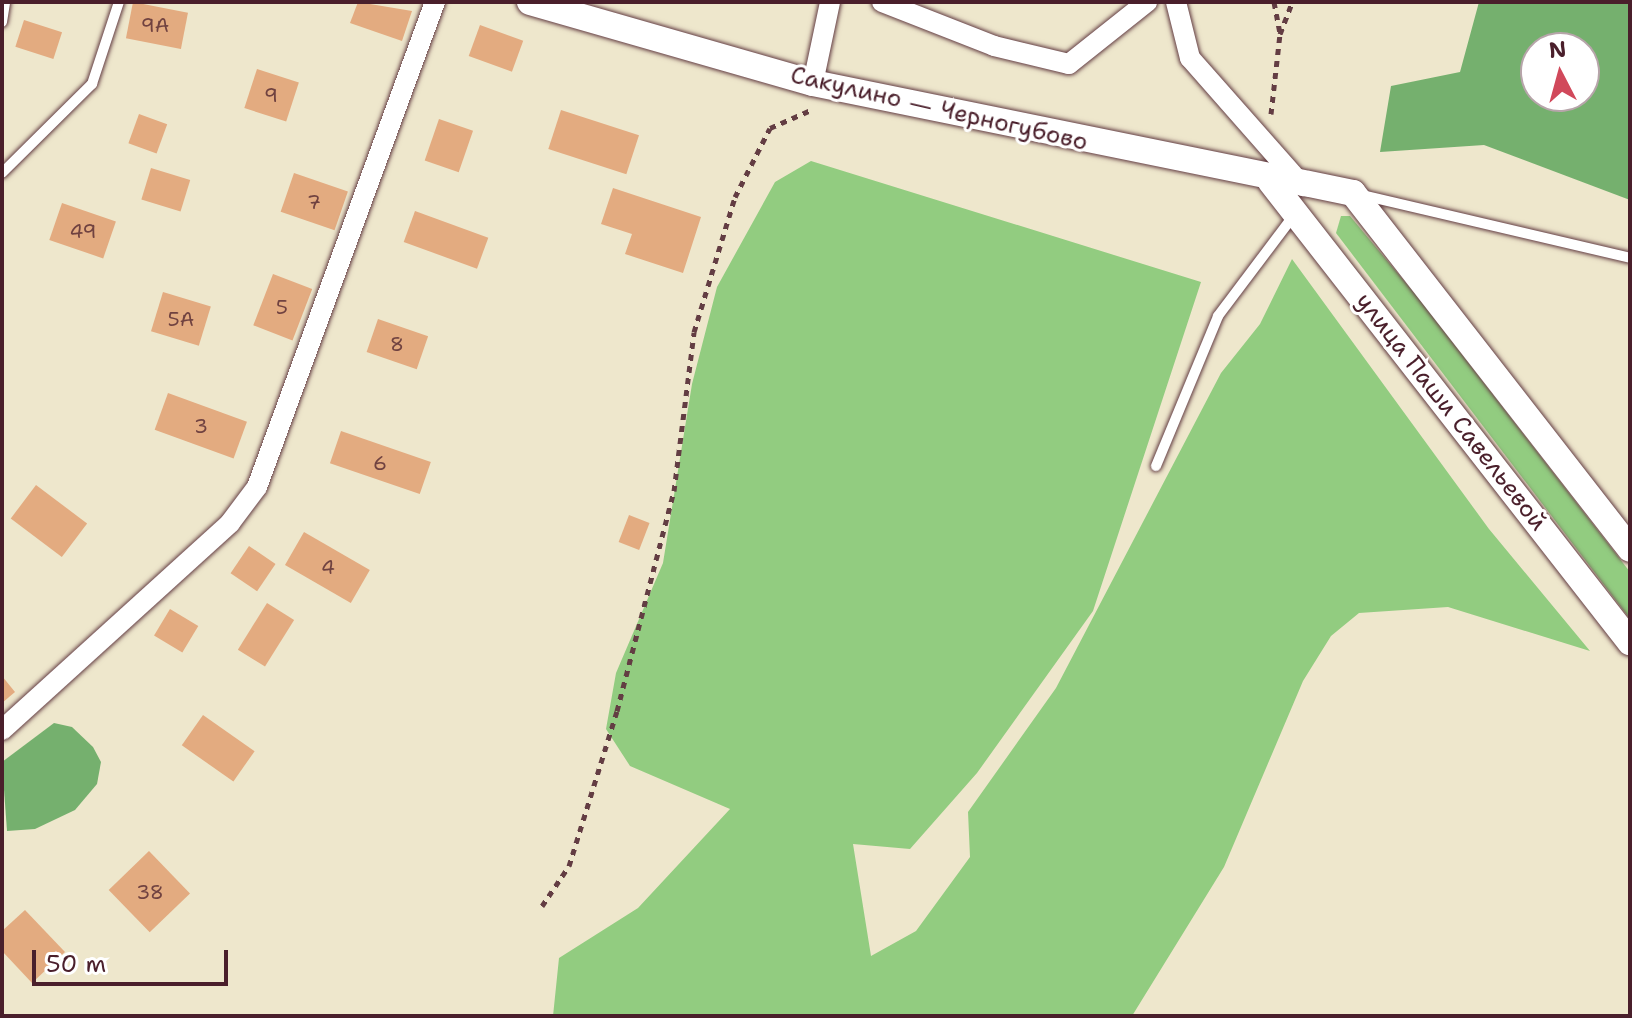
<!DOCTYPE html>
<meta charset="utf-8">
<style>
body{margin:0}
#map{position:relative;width:1632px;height:1018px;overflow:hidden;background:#eee7cc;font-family:"Shantell Sans",sans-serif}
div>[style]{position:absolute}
.green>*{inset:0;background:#92cc80}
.forest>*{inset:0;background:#75b06e}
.building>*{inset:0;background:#e3ab80;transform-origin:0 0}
.path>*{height:5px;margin-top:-2.5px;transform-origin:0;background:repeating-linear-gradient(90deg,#633d43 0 6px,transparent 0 12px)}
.roads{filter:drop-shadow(0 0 2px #633d43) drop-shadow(0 0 2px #633d43)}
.service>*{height:10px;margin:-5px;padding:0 5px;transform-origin:5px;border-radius:5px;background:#fff}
.minor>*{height:20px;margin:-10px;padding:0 10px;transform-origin:10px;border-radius:10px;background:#fff}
.tertiary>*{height:26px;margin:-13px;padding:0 13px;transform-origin:13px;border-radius:13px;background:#fff}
span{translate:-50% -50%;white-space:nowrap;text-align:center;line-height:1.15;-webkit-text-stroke:6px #fff;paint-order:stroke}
.number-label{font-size:20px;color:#704240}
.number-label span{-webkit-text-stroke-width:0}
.street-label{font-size:24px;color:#4a1f2b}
.frame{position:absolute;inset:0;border:4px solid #4a1f2b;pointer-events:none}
.north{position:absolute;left:1520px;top:32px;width:80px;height:80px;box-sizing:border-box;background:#fff;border:2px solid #b7a5aa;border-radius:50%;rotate:354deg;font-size:22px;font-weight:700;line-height:32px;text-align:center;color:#4a1f2b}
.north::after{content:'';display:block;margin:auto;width:28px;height:36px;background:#d1495b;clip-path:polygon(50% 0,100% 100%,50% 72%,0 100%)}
.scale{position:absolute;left:32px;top:950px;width:196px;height:36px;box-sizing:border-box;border:4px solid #4a1f2b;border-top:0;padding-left:10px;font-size:24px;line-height:28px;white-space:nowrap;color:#4a1f2b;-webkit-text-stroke:6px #fff;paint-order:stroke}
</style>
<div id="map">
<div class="green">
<i style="clip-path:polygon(811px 161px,1201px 282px,1093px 611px,977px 773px,910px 849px,853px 844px,871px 956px,916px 931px,970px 857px,968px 812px,1056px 688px,1221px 373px,1260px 324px,1292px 259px,1489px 529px,1590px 651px,1448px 607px,1359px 613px,1331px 636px,1303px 681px,1224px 867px,1132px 1016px,553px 1016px,559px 958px,638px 908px,730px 809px,630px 766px,606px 729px,616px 673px,663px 563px,692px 384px,717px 287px,775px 182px)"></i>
<i style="clip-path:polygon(1341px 216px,1350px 216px,1415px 294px,1630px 572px,1630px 619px,1336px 233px)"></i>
</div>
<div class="forest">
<i style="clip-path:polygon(evenodd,1479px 2px,1630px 2px,1630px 200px,1484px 145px,1380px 152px,1391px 86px,1460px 72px,1479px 2px,1536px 48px,1584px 48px,1584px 96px,1536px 96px,1536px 48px)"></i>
<i style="clip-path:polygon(54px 723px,72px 727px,93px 747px,101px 762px,97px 784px,75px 810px,35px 829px,7px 831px,2px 762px)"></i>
</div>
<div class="building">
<i style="left:133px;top:2px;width:56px;height:37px;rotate:11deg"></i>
<i style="clip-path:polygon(358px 2px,412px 11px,402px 41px,350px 23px)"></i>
<i style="left:24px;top:20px;width:40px;height:28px;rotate:18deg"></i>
<i style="left:480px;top:25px;width:46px;height:33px;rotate:20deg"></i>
<i style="left:257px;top:69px;width:44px;height:41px;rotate:18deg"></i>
<i style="left:561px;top:110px;width:82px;height:41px;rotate:18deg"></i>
<i style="left:139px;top:114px;width:30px;height:31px;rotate:20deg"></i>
<i style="left:439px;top:119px;width:36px;height:44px;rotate:19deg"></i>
<i style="left:151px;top:168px;width:41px;height:33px;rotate:17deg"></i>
<i style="left:294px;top:173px;width:57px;height:41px;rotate:19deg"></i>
<i style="clip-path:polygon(613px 188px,701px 217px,683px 273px,625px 254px,632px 234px,601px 224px)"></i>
<i style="left:62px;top:203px;width:57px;height:39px;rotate:19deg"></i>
<i style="left:415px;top:211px;width:78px;height:33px;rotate:20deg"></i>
<i style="left:273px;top:274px;width:42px;height:55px;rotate:21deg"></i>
<i style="left:163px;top:292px;width:50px;height:41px;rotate:17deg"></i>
<i style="left:378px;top:319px;width:53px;height:35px;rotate:19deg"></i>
<i style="left:168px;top:393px;width:84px;height:39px;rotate:20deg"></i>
<i style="left:341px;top:431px;width:95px;height:34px;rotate:19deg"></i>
<i style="left:36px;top:485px;width:64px;height:42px;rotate:37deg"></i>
<i style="left:629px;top:515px;width:22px;height:29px;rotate:21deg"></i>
<i style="left:304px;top:532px;width:76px;height:38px;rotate:30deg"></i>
<i style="left:249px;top:546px;width:32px;height:33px;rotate:34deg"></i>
<i style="left:267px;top:603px;width:32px;height:55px;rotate:32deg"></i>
<i style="left:170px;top:609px;width:33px;height:31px;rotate:31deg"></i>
<i style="clip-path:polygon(2px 676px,15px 692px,2px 703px)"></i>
<i style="left:203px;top:715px;width:63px;height:37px;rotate:35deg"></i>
<i style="left:149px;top:851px;width:59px;height:56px;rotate:46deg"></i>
<i style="clip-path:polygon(25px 910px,65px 952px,32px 983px,2px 951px,2px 931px)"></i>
</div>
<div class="path">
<i style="left:1274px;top:2px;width:32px;rotate:79deg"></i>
<i style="left:1271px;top:114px;width:81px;rotate:-83.6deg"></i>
<i style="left:1280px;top:34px;width:34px;rotate:-69deg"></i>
<i style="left:542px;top:906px;width:48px;rotate:-56deg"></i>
<i style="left:569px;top:866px;width:162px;rotate:-72.8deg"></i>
<i style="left:617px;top:711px;width:227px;rotate:-75.5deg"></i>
<i style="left:674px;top:491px;width:160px;rotate:-82.8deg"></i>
<i style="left:694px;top:332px;width:141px;rotate:-73.1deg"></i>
<i style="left:735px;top:197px;width:77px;rotate:-63.1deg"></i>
<i style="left:770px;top:128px;width:45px;rotate:-23.7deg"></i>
</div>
<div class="roads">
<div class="service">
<i style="left:2px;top:22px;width:20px;rotate:-81deg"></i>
<i style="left:2px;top:173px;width:127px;rotate:-44.7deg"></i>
<i style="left:92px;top:84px;width:86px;rotate:-71.8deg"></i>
<i style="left:1362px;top:195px;width:275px;rotate:13.2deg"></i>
<i style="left:1156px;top:466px;width:162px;rotate:-67.5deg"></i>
<i style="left:1218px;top:316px;width:126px;rotate:-53deg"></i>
</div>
<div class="minor">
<i style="left:882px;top:2px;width:120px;rotate:21.4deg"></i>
<i style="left:994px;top:46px;width:77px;rotate:13.5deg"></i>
<i style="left:1069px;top:64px;width:100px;rotate:-38.5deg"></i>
<i style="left:1176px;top:2px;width:58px;rotate:76deg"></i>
<i style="left:1190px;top:58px;width:171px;rotate:48.6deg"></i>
<i style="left:813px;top:83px;width:83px;rotate:-78.1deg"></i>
<i style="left:2px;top:730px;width:308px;rotate:-42.2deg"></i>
<i style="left:230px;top:523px;width:45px;rotate:-53.1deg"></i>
<i style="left:257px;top:487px;width:517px;rotate:-69.85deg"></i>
</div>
<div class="tertiary">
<i style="left:530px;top:2px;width:294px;rotate:16deg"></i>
<i style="left:813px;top:83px;width:551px;rotate:11.51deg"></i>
<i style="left:1353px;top:193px;width:451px;rotate:52.1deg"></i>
<i style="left:1271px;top:182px;width:584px;rotate:52.03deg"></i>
</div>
</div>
<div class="number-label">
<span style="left:155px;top:25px">9А</span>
<span style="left:271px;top:95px">9</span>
<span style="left:314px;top:202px">7</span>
<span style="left:83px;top:231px">49</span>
<span style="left:282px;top:307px">5</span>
<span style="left:181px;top:319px">5А</span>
<span style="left:397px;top:344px">8</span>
<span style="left:201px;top:426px">3</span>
<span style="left:380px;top:463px">6</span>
<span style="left:328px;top:567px">4</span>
<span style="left:150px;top:892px">38</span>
</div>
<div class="street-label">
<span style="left:939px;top:109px;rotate:13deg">Сакулино — Черногубово</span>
<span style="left:1451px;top:412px;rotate:52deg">улица Паши Савельевой</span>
</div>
<div class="frame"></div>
<div class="north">N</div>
<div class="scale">50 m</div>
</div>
